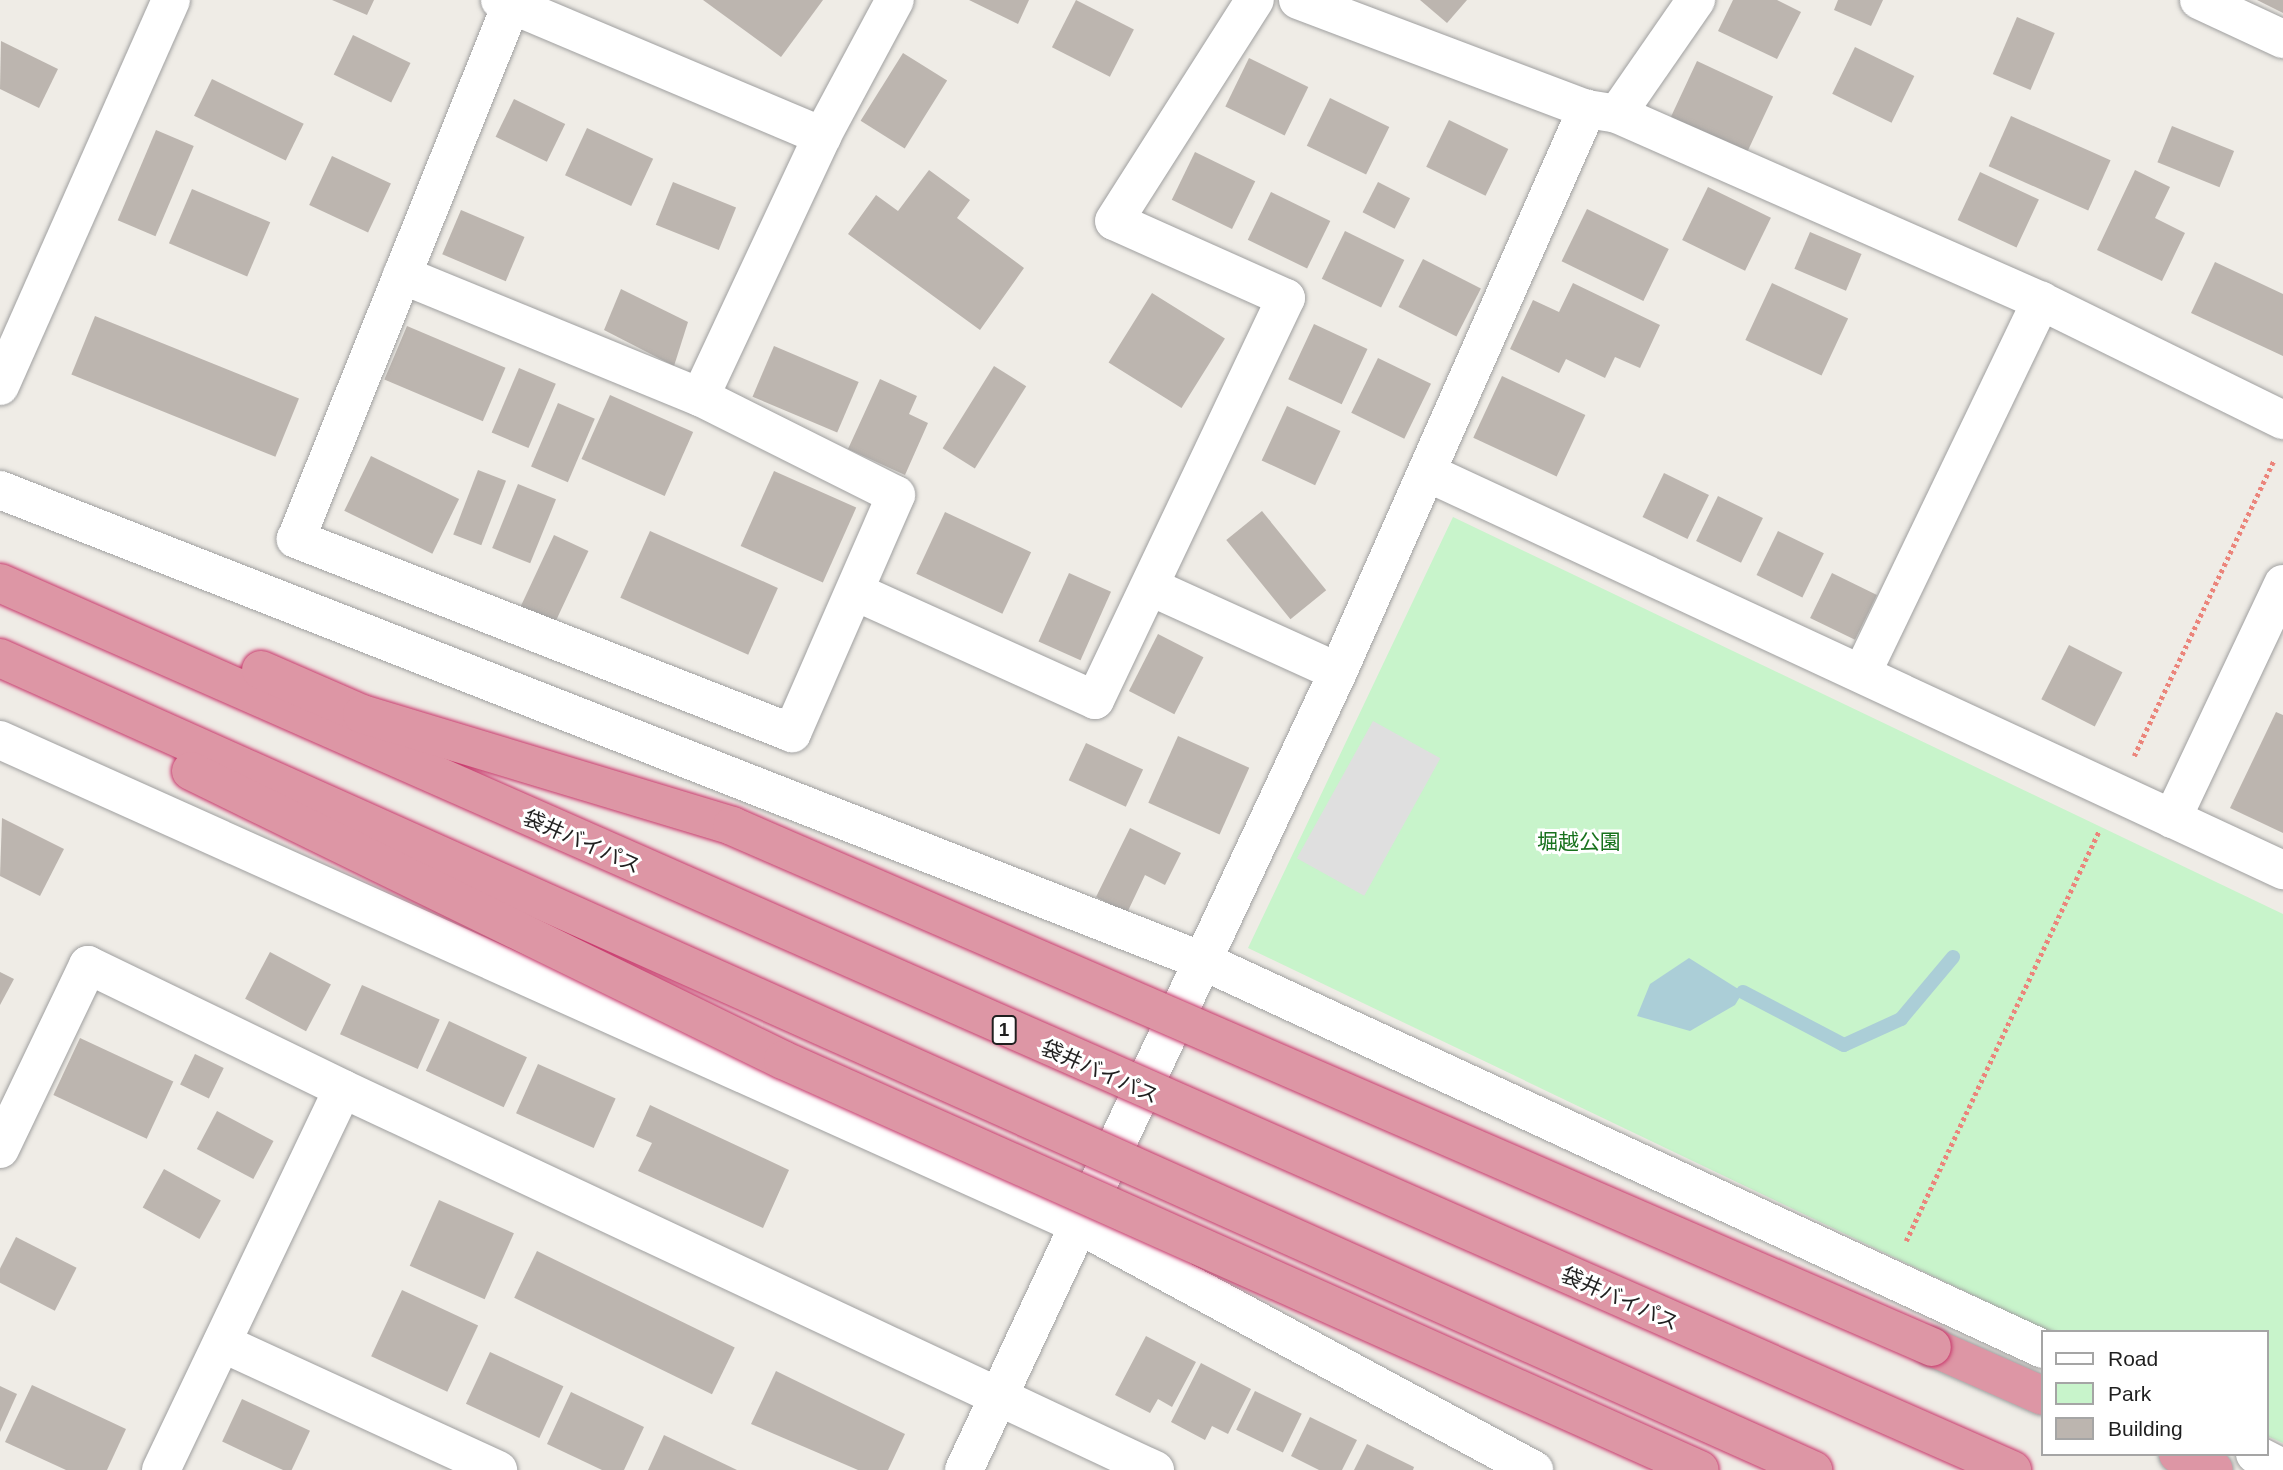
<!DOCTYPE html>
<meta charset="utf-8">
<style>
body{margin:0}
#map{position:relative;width:2283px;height:1470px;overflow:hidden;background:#efece6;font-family:Helvetica,"Noto Sans JP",sans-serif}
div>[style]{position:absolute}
.park>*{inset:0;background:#c8f4cb}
.parking>*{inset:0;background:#dfdfdf;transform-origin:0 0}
.water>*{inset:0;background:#abced7}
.stream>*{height:14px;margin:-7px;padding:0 7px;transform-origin:7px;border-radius:7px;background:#abced7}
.building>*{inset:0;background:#bcb5af;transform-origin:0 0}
.path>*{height:4.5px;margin-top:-2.25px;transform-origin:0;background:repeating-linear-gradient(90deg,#eb847b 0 3.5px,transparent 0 7px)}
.roads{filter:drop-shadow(0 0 2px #a0a0a0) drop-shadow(0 0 2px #a0a0a0)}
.minor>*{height:38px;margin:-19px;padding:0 19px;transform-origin:19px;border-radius:19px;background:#fff}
.highway>*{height:38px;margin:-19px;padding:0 19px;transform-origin:19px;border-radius:19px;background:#dd96a5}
.bridges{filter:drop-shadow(0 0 2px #c8386c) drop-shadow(0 0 2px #c8386c)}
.highway-bridge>*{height:38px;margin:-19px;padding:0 19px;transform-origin:19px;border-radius:19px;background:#dd96a5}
span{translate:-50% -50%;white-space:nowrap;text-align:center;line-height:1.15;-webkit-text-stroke:6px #fff;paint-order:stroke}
.shield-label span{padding:2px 5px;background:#fff;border:2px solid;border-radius:5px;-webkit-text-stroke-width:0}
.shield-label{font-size:19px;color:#1f1f1f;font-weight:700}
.street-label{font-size:21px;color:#1f1f1f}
.park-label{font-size:21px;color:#18721d}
.legend{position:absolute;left:2041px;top:1330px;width:228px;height:126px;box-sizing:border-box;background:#fff;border:2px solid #a5a5a5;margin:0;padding:9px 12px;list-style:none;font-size:21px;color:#1f1f1f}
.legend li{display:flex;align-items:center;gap:14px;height:35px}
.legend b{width:35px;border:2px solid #a5a5a5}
</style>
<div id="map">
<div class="park">
<i style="clip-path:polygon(1453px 517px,2283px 914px,2283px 1443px,2267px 1436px,2267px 1332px,2050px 1332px,1248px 948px)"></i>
</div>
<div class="parking">
<i style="left:1373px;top:721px;width:77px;height:157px;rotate:29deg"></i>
</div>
<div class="water">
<i style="clip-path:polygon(1689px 958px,1743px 992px,1735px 1005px,1690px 1031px,1637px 1016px,1650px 984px)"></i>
</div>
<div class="stream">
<i style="left:1743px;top:992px;width:114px;rotate:27.7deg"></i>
<i style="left:1844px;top:1045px;width:63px;rotate:-24.5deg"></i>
<i style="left:1901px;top:1019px;width:81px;rotate:-50deg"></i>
</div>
<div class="building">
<i style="clip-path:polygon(332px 0,374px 0,367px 15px)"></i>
<i style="clip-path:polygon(703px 0,823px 0,781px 57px)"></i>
<i style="clip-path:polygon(969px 0,1029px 0,1018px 24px)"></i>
<i style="left:1076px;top:0;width:65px;height:53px;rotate:27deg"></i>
<i style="clip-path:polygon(1420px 0,1467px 0,1447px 23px)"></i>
<i style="clip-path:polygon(1733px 0,1777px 0,1801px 12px,1777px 59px,1718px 31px)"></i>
<i style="clip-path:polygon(1838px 0,1883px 0,1871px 26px,1834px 10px)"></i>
<i style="clip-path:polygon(2257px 0,2283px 0,2283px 13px)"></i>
<i style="left:2017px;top:17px;width:41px;height:62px;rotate:23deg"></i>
<i style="left:353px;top:35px;width:64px;height:44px;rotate:26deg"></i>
<i style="clip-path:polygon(1px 41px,58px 69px,39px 108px,0 89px)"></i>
<i style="left:1855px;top:47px;width:66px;height:52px;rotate:26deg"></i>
<i style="left:903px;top:53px;width:52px;height:80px;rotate:32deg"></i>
<i style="left:1249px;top:58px;width:66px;height:54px;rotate:26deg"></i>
<i style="left:1697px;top:61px;width:84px;height:63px;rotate:25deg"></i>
<i style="left:212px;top:79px;width:102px;height:41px;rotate:26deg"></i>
<i style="left:1330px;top:98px;width:66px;height:53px;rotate:26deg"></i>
<i style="left:514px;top:99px;width:57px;height:42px;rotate:26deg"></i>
<i style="left:2011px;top:116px;width:109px;height:55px;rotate:24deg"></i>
<i style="left:1449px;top:120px;width:66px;height:52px;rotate:26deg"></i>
<i style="left:2172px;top:126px;width:67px;height:39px;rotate:22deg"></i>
<i style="left:587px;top:128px;width:73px;height:52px;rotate:25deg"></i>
<i style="left:156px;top:130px;width:41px;height:98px;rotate:23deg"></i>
<i style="left:1195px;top:152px;width:67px;height:53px;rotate:26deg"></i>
<i style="left:332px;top:156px;width:65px;height:54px;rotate:25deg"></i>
<i style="clip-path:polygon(929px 170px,970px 200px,957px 218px,1024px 268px,980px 330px,848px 234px,876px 195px,898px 211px)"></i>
<i style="clip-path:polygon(2135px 170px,2170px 187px,2155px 218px,2185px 233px,2162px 281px,2097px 250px)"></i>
<i style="left:1980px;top:172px;width:65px;height:53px;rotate:25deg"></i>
<i style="left:673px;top:182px;width:68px;height:46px;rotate:22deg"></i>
<i style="left:1378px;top:182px;width:36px;height:34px;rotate:27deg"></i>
<i style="left:1708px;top:187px;width:70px;height:59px;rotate:26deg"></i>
<i style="left:192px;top:189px;width:85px;height:59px;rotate:23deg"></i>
<i style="left:1271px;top:192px;width:66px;height:53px;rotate:26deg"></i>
<i style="left:1587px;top:209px;width:91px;height:58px;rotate:26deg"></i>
<i style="left:461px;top:210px;width:69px;height:48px;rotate:23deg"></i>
<i style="left:1345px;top:231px;width:66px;height:53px;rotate:26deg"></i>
<i style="left:1810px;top:232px;width:56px;height:40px;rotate:23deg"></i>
<i style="left:1423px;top:259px;width:65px;height:54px;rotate:27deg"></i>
<i style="clip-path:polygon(2215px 262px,2283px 294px,2283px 356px,2191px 313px)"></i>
<i style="clip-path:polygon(1573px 283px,1660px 325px,1640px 368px,1615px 357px,1605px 378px,1566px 359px,1559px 373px,1510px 349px,1533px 300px,1559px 312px)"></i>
<i style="left:1772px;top:283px;width:84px;height:63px;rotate:25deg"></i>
<i style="clip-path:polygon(621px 289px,688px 322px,674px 366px,604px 330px)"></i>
<i style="left:1152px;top:293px;width:86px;height:82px;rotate:32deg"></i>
<i style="left:95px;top:316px;width:220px;height:63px;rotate:22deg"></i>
<i style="left:1314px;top:324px;width:59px;height:61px;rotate:25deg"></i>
<i style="left:407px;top:326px;width:107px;height:58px;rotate:23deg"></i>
<i style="left:774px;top:346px;width:92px;height:55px;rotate:23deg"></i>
<i style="left:1378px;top:358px;width:59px;height:61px;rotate:26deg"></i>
<i style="left:994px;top:366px;width:38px;height:97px;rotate:32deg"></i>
<i style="left:519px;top:368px;width:40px;height:70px;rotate:23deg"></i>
<i style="left:1502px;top:376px;width:92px;height:68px;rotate:25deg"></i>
<i style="clip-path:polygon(880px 379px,917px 396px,909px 414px,928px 423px,905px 475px,848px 449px)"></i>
<i style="left:610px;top:395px;width:91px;height:70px;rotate:24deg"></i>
<i style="left:558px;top:403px;width:40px;height:69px;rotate:23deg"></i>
<i style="left:1287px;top:406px;width:59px;height:60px;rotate:25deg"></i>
<i style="left:371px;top:456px;width:98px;height:61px;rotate:26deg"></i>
<i style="left:478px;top:470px;width:30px;height:69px;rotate:21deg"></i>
<i style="left:774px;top:471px;width:90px;height:82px;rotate:24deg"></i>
<i style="left:1664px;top:473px;width:50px;height:49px;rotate:26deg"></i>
<i style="left:518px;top:484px;width:41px;height:69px;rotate:22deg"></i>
<i style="left:1718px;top:496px;width:50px;height:50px;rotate:26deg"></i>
<i style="left:1262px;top:511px;width:102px;height:46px;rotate:51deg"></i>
<i style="left:945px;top:512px;width:95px;height:68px;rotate:25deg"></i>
<i style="left:650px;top:531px;width:140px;height:73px;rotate:24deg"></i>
<i style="left:1778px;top:531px;width:51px;height:49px;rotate:26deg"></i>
<i style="left:554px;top:535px;width:38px;height:83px;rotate:25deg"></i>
<i style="left:1069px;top:573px;width:46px;height:75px;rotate:24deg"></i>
<i style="left:1832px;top:573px;width:50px;height:50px;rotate:26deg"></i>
<i style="left:1158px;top:634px;width:51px;height:64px;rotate:27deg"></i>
<i style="left:2069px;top:645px;width:60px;height:61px;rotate:27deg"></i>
<i style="clip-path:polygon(2276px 712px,2283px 715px,2283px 833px,2230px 808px)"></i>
<i style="left:1178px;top:736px;width:78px;height:73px;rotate:24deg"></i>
<i style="left:1086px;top:743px;width:63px;height:41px;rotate:25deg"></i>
<i style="clip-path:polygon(2px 818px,64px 849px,40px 896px,0 876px)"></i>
<i style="clip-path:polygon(1130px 828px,1181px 853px,1165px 885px,1145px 875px,1127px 913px,1096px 897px)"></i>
<i style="left:270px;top:952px;width:69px;height:53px;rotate:28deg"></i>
<i style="clip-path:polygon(0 972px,14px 979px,0 1005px)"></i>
<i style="left:362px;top:985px;width:85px;height:54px;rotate:24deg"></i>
<i style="left:449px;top:1021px;width:86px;height:55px;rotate:25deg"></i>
<i style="left:80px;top:1038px;width:103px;height:63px;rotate:25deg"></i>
<i style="left:195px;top:1054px;width:32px;height:34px;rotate:26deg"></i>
<i style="left:538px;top:1064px;width:85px;height:54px;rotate:24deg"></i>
<i style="clip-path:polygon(650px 1105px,789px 1170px,763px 1228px,638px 1171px,652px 1143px,636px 1136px)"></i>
<i style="left:217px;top:1111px;width:64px;height:43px;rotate:28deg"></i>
<i style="left:164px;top:1169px;width:65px;height:44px;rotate:29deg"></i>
<i style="left:439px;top:1200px;width:82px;height:72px;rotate:24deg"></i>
<i style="left:16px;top:1237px;width:68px;height:48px;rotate:27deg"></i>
<i style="left:537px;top:1251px;width:220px;height:52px;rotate:26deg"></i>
<i style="left:402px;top:1290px;width:84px;height:73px;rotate:25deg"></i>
<i style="clip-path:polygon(1146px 1336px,1196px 1362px,1172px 1407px,1158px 1399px,1150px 1413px,1115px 1395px)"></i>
<i style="left:490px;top:1352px;width:81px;height:57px;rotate:25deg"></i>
<i style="clip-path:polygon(1201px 1363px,1251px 1389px,1228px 1434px,1212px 1426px,1205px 1440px,1171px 1422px)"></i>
<i style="clip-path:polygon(776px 1371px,905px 1434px,888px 1470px,858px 1470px,751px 1424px)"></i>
<i style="clip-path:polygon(32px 1385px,126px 1429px,107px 1470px,66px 1470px,5px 1442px)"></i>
<i style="clip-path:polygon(0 1386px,17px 1394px,0 1432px)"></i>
<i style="left:1255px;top:1391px;width:52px;height:43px;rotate:26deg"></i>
<i style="clip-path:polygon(571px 1392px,644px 1427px,624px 1470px,602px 1470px,547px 1444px)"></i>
<i style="left:242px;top:1399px;width:75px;height:47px;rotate:25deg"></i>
<i style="clip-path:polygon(1310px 1417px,1357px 1440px,1342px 1470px,1319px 1470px,1291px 1456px)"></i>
<i style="clip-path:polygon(664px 1435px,737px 1470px,648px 1470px)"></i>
<i style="clip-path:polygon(1367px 1444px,1414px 1467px,1413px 1470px,1354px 1470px)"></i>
</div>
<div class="path">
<i style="left:2134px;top:756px;width:327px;rotate:-64.7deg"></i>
<i style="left:1906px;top:1241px;width:453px;rotate:-64.8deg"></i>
</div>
<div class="roads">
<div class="minor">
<i style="left:500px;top:0;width:350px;rotate:22.9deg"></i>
<i style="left:1298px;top:0;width:309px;rotate:20.7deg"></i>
<i style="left:1587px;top:109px;width:30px;rotate:9deg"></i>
<i style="left:1617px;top:114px;width:463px;rotate:23.8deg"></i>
<i style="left:2041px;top:301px;width:270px;rotate:26.2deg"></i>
<i style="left:2199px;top:0;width:93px;rotate:24.9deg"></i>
<i style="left:1617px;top:114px;width:139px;rotate:-55.3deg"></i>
<i style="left:402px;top:275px;width:322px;rotate:22.3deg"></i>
<i style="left:700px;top:397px;width:219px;rotate:26.6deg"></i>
<i style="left:896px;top:495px;width:260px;rotate:113.6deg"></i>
<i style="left:792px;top:733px;width:533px;rotate:-158.64deg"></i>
<i style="left:296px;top:539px;width:576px;rotate:-68.07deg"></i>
<i style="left:0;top:386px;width:422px;rotate:-66.1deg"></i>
<i style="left:700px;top:397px;width:288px;rotate:-64.9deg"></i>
<i style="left:822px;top:136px;width:154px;rotate:-61.8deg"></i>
<i style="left:1428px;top:473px;width:943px;rotate:24.91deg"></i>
<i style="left:0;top:490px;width:1294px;rotate:21.39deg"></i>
<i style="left:1205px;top:962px;width:923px;rotate:24.79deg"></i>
<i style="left:1153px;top:588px;width:203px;rotate:24.4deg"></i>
<i style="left:858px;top:593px;width:260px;rotate:24.3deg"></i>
<i style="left:1095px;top:700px;width:445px;rotate:-64.6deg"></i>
<i style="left:1286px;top:298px;width:188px;rotate:-155.9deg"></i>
<i style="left:1114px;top:221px;width:262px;rotate:-57.5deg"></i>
<i style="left:1863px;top:671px;width:411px;rotate:-64.3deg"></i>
<i style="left:0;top:740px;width:1183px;rotate:24.2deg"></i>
<i style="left:1079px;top:1225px;width:517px;rotate:28.3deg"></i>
<i style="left:2172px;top:819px;width:260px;rotate:-64.7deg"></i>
<i style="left:0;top:1149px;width:204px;rotate:-64.4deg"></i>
<i style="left:88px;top:965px;width:284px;rotate:25.9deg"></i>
<i style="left:222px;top:1343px;width:304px;rotate:24.7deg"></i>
<i style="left:2255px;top:1454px;width:31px;rotate:27deg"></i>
<i style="left:161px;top:1470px;width:422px;rotate:-64.5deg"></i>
<i style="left:343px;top:1089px;width:897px;rotate:25.14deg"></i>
<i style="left:964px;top:1470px;width:881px;rotate:-64.89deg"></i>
<i style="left:1338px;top:672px;width:616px;rotate:-66.14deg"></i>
</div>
<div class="highway">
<i style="left:1932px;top:1347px;width:121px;rotate:23.8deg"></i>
<i style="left:2178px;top:1454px;width:39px;rotate:24deg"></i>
</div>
</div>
<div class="bridges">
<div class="highway-bridge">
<i style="left:0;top:583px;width:2199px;rotate:23.79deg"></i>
<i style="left:0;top:658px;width:1987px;rotate:24.13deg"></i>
<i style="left:261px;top:670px;width:110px;rotate:23.5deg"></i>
<i style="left:362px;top:714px;width:387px;rotate:16.8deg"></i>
<i style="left:732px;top:826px;width:1308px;rotate:23.47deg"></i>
<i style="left:191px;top:771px;width:659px;rotate:26.02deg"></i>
<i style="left:783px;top:1060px;width:1004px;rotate:24.09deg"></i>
</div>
</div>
<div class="shield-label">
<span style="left:1004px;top:1030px">1</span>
</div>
<div class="street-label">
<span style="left:582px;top:842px;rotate:24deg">袋井バイパス</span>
<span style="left:1100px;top:1072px;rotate:24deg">袋井バイパス</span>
<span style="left:1620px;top:1299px;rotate:24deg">袋井バイパス</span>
</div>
<div class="park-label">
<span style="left:1579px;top:842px">堀越公園</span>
</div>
<ul class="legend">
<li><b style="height:9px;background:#fff"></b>Road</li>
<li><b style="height:19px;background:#c8f4cb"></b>Park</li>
<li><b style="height:19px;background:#bcb5af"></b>Building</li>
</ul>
</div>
